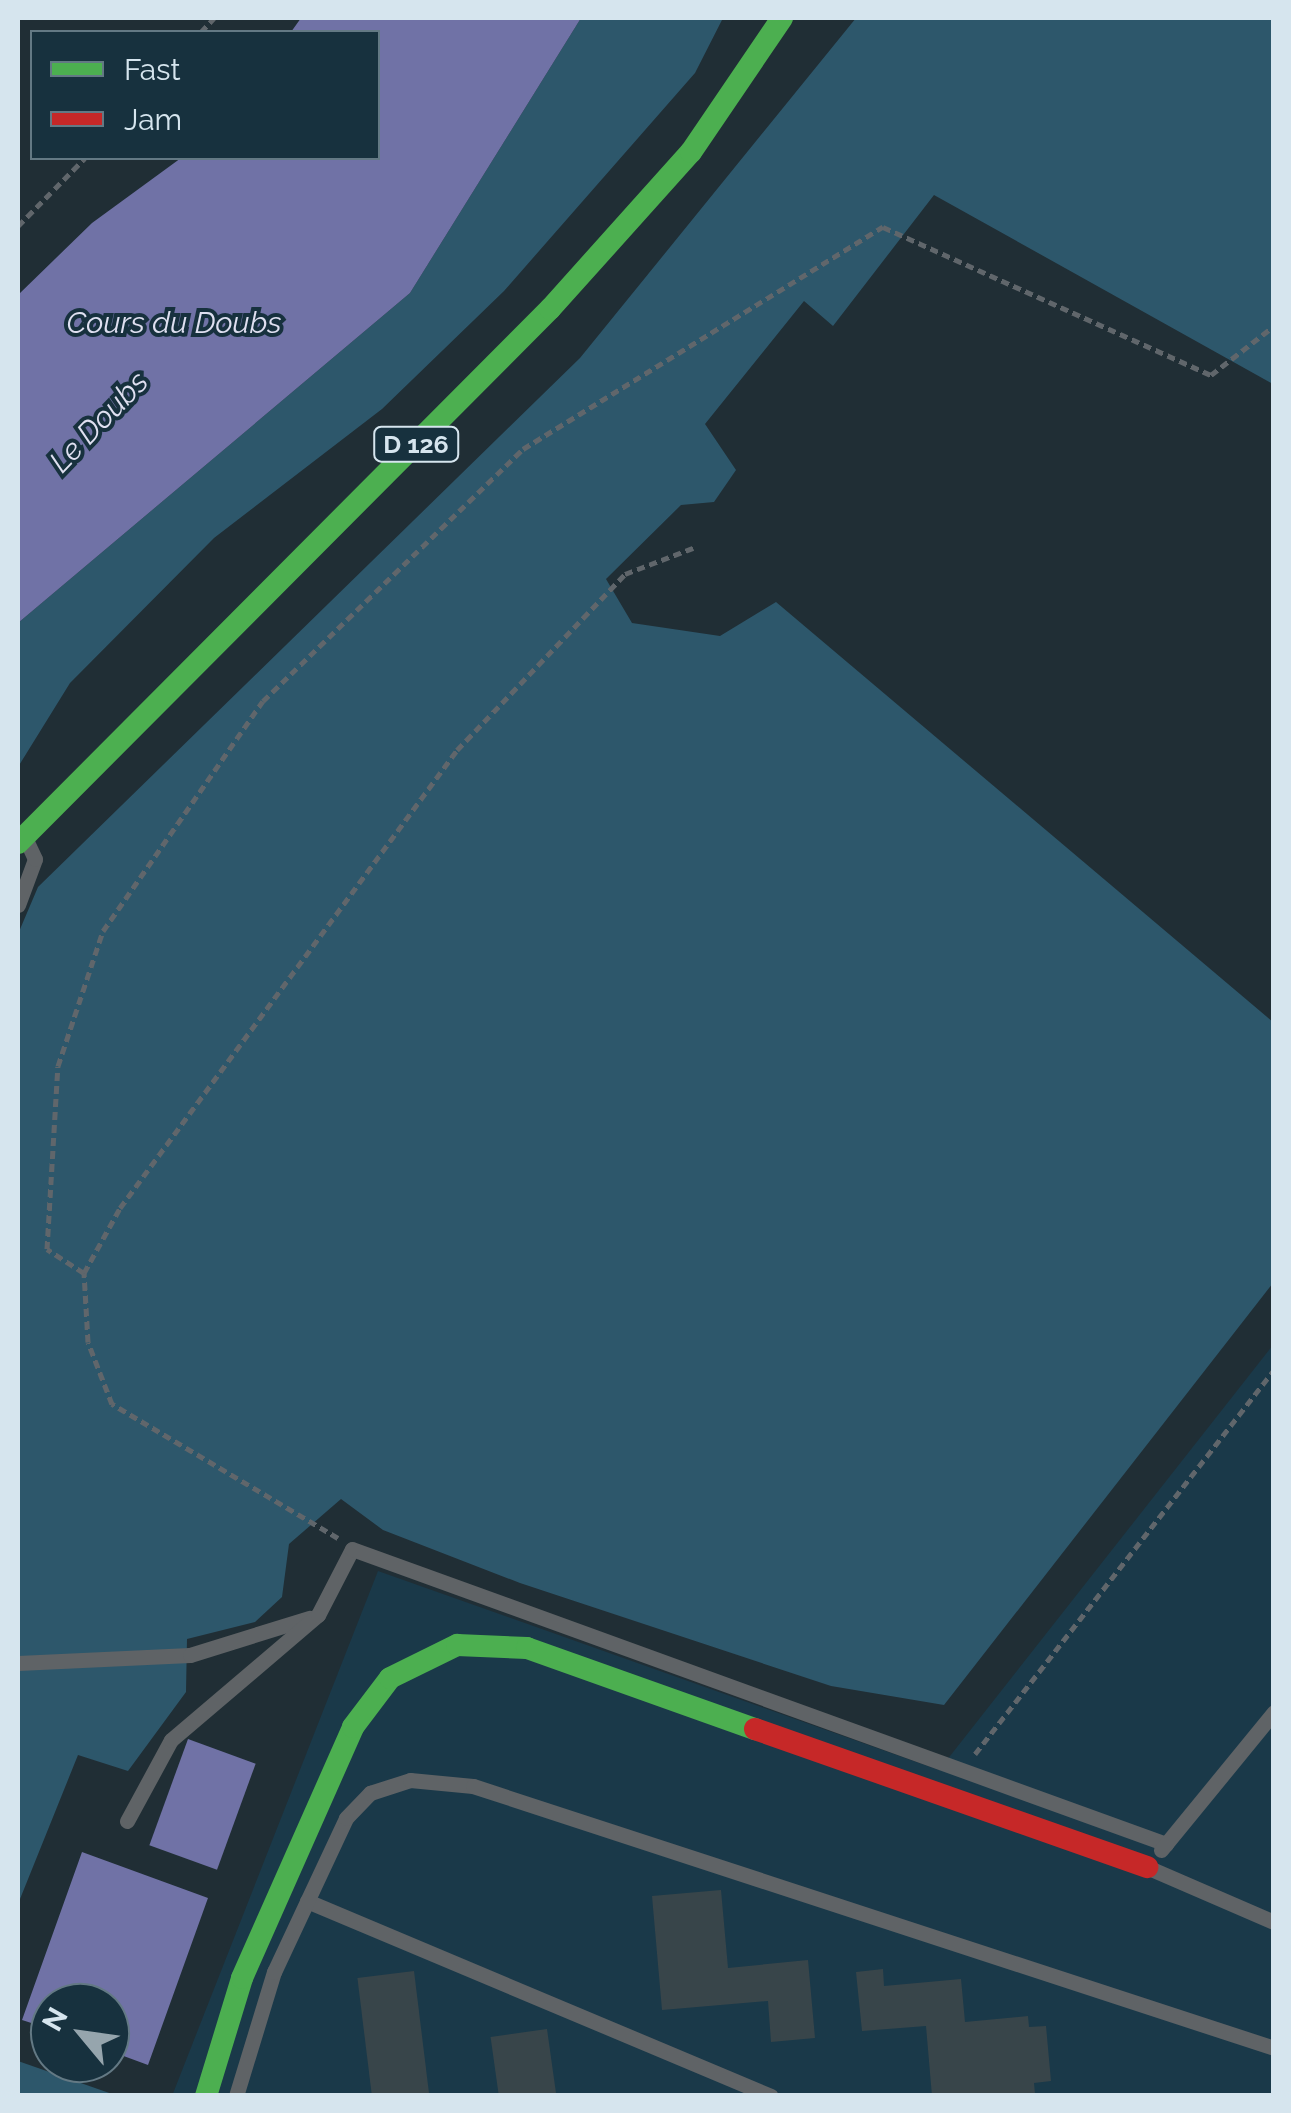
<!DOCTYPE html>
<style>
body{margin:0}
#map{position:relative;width:1291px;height:2113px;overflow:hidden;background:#202e35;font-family:Raleway,sans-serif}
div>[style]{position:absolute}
.built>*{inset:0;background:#1a3949}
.green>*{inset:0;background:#2d576b}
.water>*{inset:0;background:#7072a6;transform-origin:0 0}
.building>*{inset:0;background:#38454a;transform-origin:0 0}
.path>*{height:5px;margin-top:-2.5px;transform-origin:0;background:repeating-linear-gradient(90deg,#60666b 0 8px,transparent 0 13px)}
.lane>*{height:15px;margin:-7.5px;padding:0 7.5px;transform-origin:7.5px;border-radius:7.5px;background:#5f6366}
.fast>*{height:22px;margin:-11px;padding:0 11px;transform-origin:11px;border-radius:11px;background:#4caf50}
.jam>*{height:22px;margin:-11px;padding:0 11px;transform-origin:11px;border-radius:11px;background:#c62828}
span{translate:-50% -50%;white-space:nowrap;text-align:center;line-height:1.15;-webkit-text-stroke:8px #17313e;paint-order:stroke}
.shield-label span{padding:2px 8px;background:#17313e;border:2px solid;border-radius:8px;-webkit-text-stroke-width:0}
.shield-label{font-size:25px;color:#d6e5ee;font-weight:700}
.water-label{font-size:30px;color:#dfe0f1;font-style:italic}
.frame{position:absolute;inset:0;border:20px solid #d6e5ee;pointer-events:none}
.legend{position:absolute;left:30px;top:30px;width:350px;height:130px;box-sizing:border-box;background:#17313e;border:2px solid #637984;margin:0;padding:12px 18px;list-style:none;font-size:30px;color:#d6e5ee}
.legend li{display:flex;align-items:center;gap:20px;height:50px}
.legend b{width:50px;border:2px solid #637984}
.north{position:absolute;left:30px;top:1983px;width:100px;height:100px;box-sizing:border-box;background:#17313e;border:2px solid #637984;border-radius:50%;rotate:299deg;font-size:28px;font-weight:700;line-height:40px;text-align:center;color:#d6e5ee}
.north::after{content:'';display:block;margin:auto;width:35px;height:45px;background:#96a5ad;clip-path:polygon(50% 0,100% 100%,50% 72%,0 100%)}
</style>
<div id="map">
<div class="built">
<i style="clip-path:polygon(1273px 1345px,1273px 2095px,172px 2096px,378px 1571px,939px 1770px)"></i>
</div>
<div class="green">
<i style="clip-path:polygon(581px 18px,723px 18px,695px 73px,504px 291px,382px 409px,214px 538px,70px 683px,18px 767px,18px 623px,410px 293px)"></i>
<i style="clip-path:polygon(856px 18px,1273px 18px,1273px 384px,934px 195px,833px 326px,804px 301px,705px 424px,736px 470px,714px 502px,681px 505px,606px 579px,632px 623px,720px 636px,776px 602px,1273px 1022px,1273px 1283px,944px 1705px,831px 1686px,520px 1583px,383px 1530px,341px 1499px,289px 1544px,282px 1597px,255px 1622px,187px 1639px,186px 1692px,128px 1771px,78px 1755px,18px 1904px,18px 934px,38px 887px,580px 358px)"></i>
<i style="clip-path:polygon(18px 2061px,115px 2095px,18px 2095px)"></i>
</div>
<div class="water">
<i style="clip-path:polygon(301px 18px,581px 18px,410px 293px,18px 623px,18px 295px,92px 223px,181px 158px,378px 158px,378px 32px,291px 32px)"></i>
<i style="left:188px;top:1739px;width:72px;height:113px;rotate:20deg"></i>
<i style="clip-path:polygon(82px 1852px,208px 1898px,148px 2065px,110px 2051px,110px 2003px,50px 2003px,50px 2029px,22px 2020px)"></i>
</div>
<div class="building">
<i style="clip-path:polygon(721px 1890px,728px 1968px,808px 1960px,815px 2038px,771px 2042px,768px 2001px,662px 2010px,652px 1896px)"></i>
<i style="clip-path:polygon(883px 1969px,884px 1986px,961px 1979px,965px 2022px,1028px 2016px,1029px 2027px,1046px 2026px,1051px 2081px,1034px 2083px,1035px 2094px,932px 2096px,926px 2026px,862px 2031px,856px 1972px)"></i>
<i style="left:414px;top:1971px;width:126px;height:57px;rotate:83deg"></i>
<i style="left:547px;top:2029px;width:68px;height:57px;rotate:82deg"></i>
</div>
<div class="path">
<i style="left:201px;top:32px;width:19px;rotate:-47deg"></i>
<i style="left:18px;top:226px;width:95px;rotate:-45.4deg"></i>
<i style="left:84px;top:1273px;width:44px;rotate:-147deg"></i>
<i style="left:47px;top:1249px;width:183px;rotate:-86.6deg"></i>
<i style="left:58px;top:1066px;width:142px;rotate:-71.6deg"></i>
<i style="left:103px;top:931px;width:280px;rotate:-55.2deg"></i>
<i style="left:263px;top:701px;width:362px;rotate:-44.1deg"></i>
<i style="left:523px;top:449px;width:423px;rotate:-31.7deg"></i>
<i style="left:883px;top:227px;width:360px;rotate:24.3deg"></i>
<i style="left:1211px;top:375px;width:80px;rotate:-37.9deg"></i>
<i style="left:338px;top:1538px;width:263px;rotate:-149.3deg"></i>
<i style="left:112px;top:1404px;width:66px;rotate:-111.2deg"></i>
<i style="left:88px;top:1342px;width:69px;rotate:-93.3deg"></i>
<i style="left:84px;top:1273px;width:74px;rotate:-61deg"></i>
<i style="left:120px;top:1208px;width:569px;rotate:-53.65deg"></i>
<i style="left:457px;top:750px;width:243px;rotate:-46.3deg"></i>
<i style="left:625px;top:574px;width:73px;rotate:-20.9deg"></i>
<i style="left:975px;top:1754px;width:487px;rotate:-52.1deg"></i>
</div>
<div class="lane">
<i style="left:18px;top:905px;width:49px;rotate:-69.7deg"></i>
<i style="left:35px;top:859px;width:17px;rotate:-115deg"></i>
<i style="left:18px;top:1663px;width:172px;rotate:-2.7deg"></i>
<i style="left:190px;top:1655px;width:125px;rotate:-17.3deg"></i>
<i style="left:127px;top:1821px;width:92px;rotate:-61.5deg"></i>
<i style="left:171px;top:1740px;width:193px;rotate:-40.4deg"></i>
<i style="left:318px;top:1615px;width:74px;rotate:-62.7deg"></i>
<i style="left:352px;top:1549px;width:866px;rotate:19.92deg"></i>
<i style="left:1161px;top:1850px;width:178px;rotate:-50.7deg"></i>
<i style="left:1149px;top:1868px;width:136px;rotate:23.4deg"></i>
<i style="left:307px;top:1901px;width:503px;rotate:22.8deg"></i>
<i style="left:236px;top:2096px;width:130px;rotate:-73deg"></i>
<i style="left:274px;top:1972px;width:170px;rotate:-64.9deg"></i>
<i style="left:346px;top:1818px;width:35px;rotate:-46deg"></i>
<i style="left:370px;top:1793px;width:42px;rotate:-18deg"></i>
<i style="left:410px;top:1780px;width:63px;rotate:5.4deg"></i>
<i style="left:473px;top:1786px;width:843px;rotate:18.11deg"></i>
</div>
<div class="fast">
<i style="left:18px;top:843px;width:754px;rotate:-45.11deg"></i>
<i style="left:550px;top:309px;width:211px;rotate:-48.1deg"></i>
<i style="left:691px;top:152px;width:162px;rotate:-55.8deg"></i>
<i style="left:206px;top:2096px;width:123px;rotate:-73deg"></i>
<i style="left:242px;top:1978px;width:274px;rotate:-66.1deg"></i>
<i style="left:353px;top:1727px;width:61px;rotate:-52.9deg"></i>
<i style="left:390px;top:1678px;width:75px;rotate:-26.2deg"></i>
<i style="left:457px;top:1645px;width:70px;rotate:2.5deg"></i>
<i style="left:527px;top:1648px;width:242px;rotate:19.6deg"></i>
</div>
<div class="jam">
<i style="left:755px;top:1729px;width:416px;rotate:19.4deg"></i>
</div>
<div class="shield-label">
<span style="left:416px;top:444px">D 126</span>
</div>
<div class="water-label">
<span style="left:174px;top:323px">Cours du Doubs</span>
<span style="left:99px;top:422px;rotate:-46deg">Le Doubs</span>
</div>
<div class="frame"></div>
<ul class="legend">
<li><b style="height:12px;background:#4caf50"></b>Fast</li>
<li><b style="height:12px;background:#c62828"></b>Jam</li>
</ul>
<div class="north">N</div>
</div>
